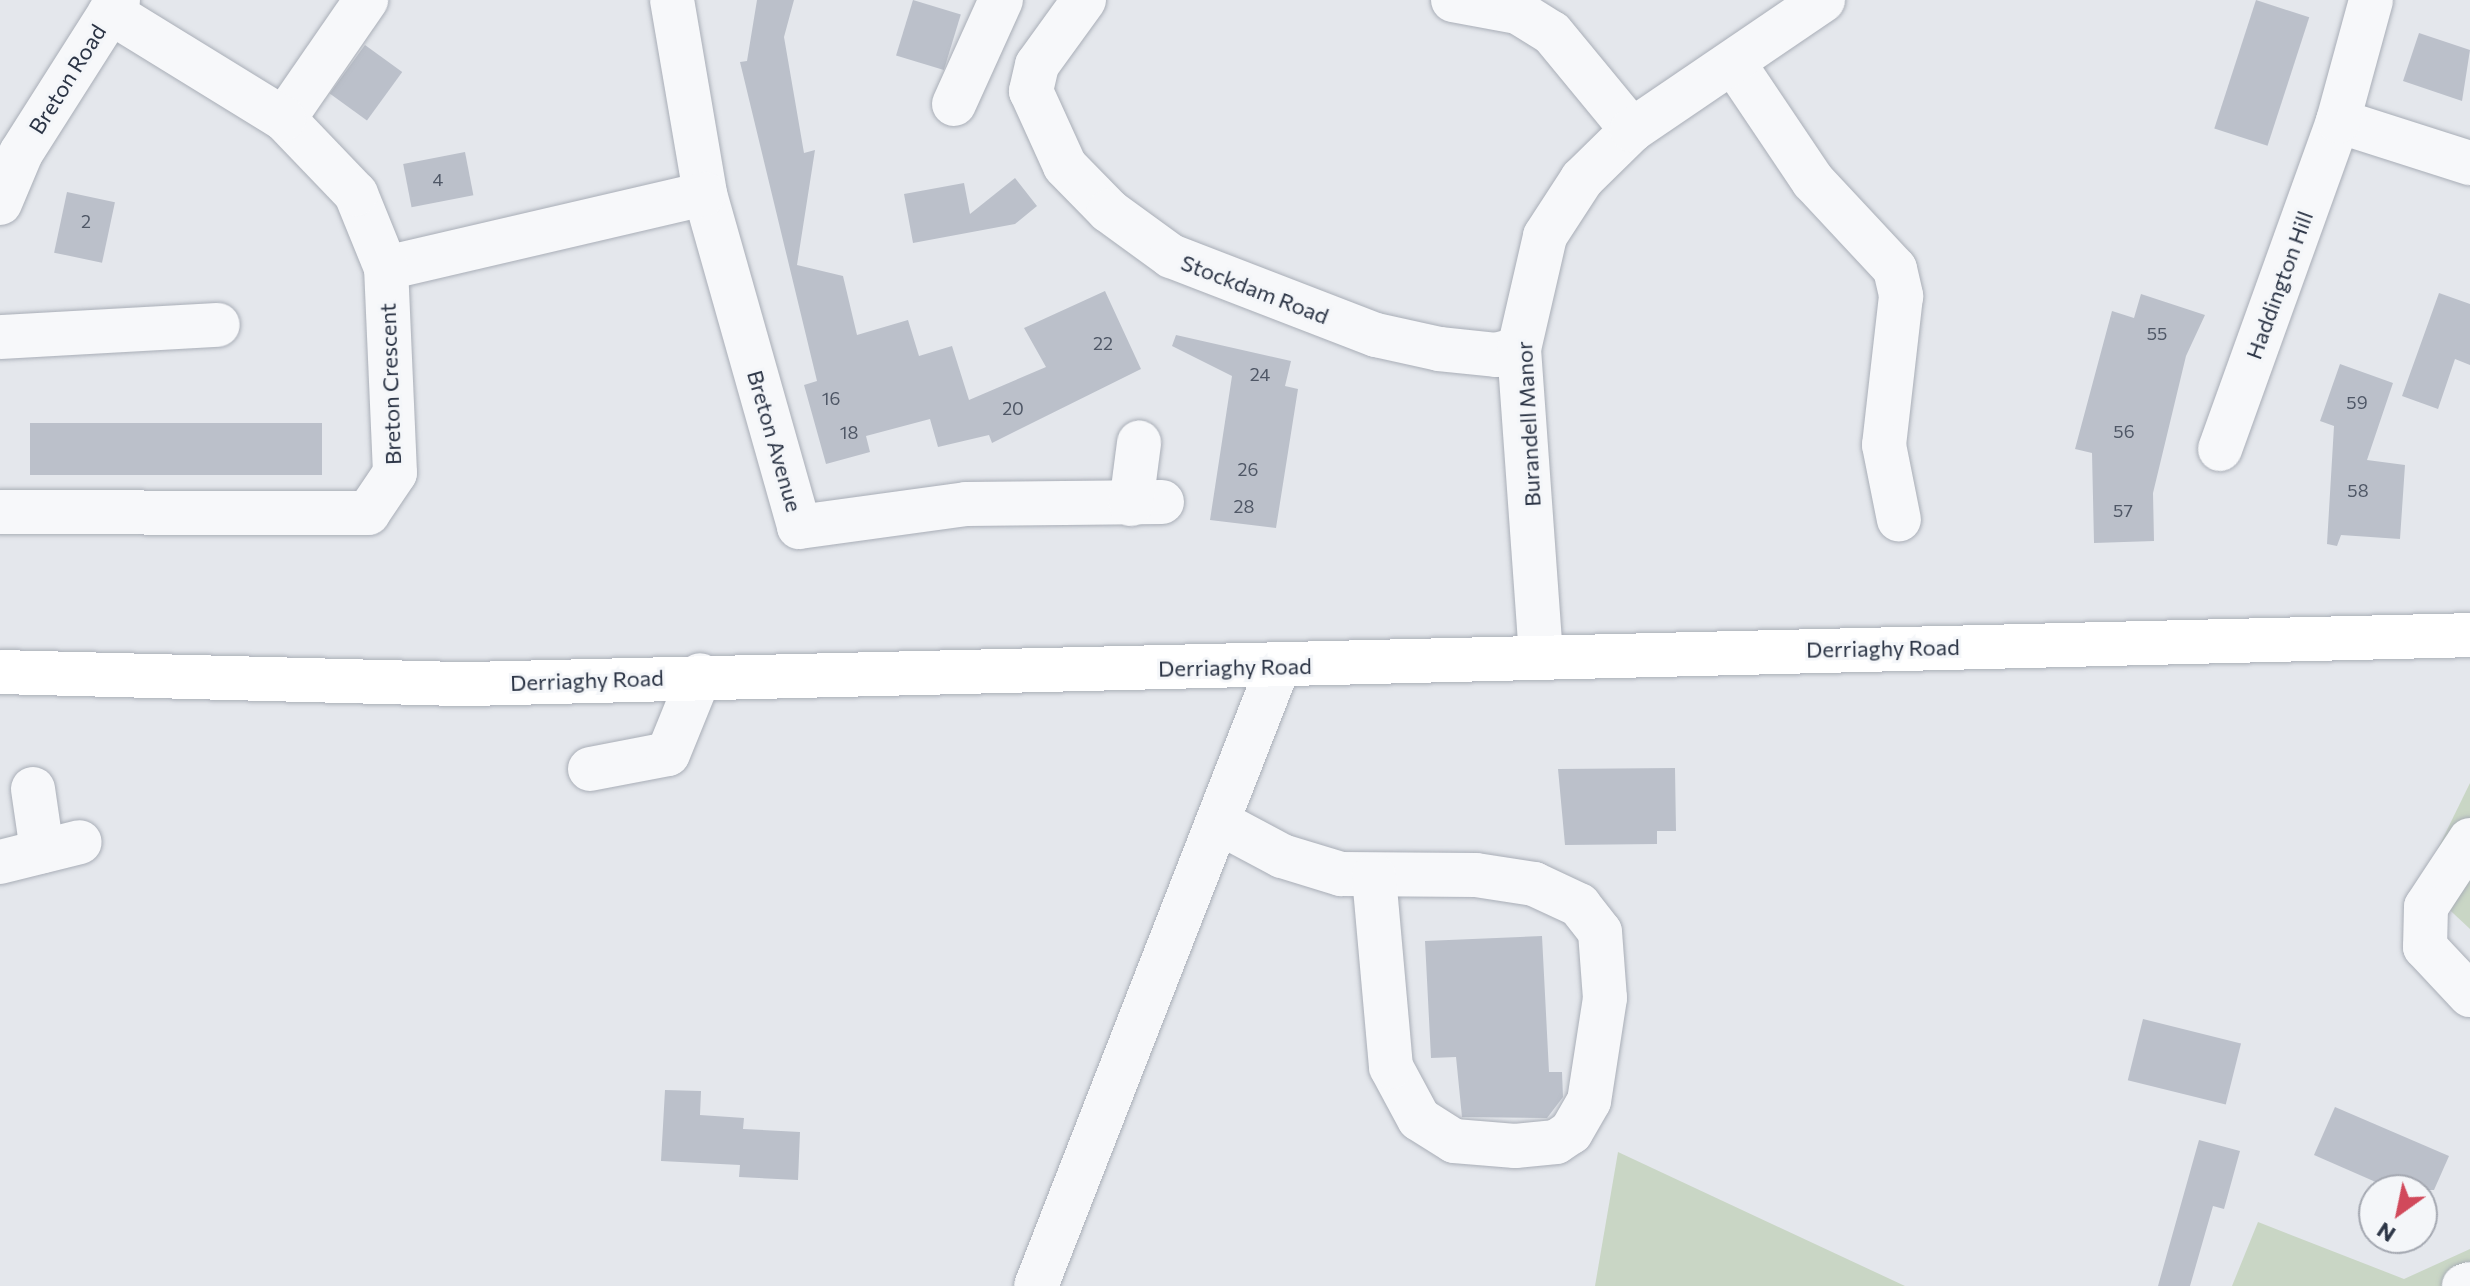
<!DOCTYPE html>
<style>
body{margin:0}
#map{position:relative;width:2470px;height:1286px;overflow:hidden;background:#e4e7ec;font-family:Commissioner,sans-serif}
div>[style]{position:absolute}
.green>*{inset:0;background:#c9d6c5}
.building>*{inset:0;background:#bbc0ca;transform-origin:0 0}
.roads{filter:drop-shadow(0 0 2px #a9aeb7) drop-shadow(0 0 2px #a9aeb7)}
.minor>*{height:44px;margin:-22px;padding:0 22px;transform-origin:22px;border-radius:22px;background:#f7f8fa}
.major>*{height:44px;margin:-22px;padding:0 22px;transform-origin:22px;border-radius:22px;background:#fff}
span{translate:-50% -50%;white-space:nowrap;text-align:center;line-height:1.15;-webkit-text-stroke:6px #f4f6f9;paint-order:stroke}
.number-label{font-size:18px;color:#4f5766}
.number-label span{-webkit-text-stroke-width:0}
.street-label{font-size:22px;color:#2b3445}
.north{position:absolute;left:2358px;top:1174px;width:80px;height:80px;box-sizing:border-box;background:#f4f6f9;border:2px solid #a4a8b1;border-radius:50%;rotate:213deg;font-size:22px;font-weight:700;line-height:32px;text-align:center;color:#2b3445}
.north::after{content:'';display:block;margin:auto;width:28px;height:36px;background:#d1495b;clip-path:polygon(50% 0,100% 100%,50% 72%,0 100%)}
</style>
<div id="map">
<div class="green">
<i style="clip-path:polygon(2470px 783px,2470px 929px,2421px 883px)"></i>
<i style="clip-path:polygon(1618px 1152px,1905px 1286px,1595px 1286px)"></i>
<i style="clip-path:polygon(2258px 1222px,2404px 1279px,2470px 1249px,2470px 1286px,2232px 1286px)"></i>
</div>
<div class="building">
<i style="clip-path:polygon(757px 0,794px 0,784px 37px,804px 153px,815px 150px,797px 265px,843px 276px,857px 335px,908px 320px,919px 356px,952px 346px,969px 400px,1046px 367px,1024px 328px,1105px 291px,1141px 369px,992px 443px,989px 435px,938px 447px,930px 419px,866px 436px,870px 452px,826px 464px,804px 385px,817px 381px,740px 62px,747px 61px)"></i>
<i style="left:913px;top:0;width:50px;height:58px;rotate:17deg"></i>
<i style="left:2256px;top:0;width:56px;height:135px;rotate:18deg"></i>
<i style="clip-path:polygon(2419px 33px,2470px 50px,2462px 101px,2403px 81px)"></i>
<i style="left:365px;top:45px;width:46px;height:60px;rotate:36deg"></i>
<i style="left:465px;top:152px;width:44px;height:63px;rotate:79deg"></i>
<i style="clip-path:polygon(1015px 178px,1037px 206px,1015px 224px,913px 243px,904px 194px,964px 183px,970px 214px)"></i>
<i style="left:67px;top:192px;width:49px;height:62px;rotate:12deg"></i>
<i style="clip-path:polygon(2439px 293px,2470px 304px,2470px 365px,2455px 359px,2438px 409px,2402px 396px)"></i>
<i style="clip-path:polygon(2141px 294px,2205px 315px,2186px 356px,2153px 493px,2154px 541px,2094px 543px,2092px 453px,2075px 449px,2112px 311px,2134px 318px)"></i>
<i style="clip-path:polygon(1176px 335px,1291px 361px,1285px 386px,1298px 389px,1276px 528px,1210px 520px,1232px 376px,1172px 346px)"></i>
<i style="clip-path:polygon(2340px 364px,2393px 383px,2367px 460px,2405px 465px,2400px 539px,2341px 535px,2337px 546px,2327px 544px,2334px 426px,2320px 421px)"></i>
<i style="left:322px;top:423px;width:52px;height:292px;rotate:90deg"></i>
<i style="clip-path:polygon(1675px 768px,1676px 831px,1657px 831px,1657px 844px,1565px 845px,1558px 769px)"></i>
<i style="clip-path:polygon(1542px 936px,1549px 1072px,1562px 1072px,1563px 1097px,1547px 1118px,1462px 1117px,1456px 1057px,1431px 1058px,1425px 941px)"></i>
<i style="left:2143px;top:1019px;width:101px;height:63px;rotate:14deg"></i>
<i style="clip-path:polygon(665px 1090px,701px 1091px,700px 1115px,744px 1118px,743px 1129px,800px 1132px,798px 1180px,739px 1177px,740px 1165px,661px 1161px)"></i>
<i style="clip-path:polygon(2335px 1107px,2449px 1156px,2434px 1190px,2394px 1190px,2314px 1155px)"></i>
<i style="clip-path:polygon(2199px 1140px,2240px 1151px,2224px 1209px,2213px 1206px,2190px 1286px,2158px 1286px)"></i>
</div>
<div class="roads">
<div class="minor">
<i style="left:672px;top:0;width:197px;rotate:80.3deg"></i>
<i style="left:705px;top:194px;width:346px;rotate:74.2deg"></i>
<i style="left:799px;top:527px;width:169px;rotate:-7.8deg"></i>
<i style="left:966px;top:504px;width:196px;rotate:-0.6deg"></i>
<i style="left:1084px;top:0;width:80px;rotate:125.9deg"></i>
<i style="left:1037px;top:65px;width:27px;rotate:103deg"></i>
<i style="left:1031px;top:91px;width:82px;rotate:65.6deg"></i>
<i style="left:1065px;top:166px;width:63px;rotate:45.6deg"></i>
<i style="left:1109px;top:211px;width:77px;rotate:36deg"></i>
<i style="left:1171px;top:256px;width:220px;rotate:21.1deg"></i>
<i style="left:1376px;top:335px;width:65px;rotate:12.5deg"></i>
<i style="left:1439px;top:349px;width:57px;rotate:6deg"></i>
<i style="left:1496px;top:355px;width:24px;rotate:-15deg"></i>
<i style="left:1453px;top:0;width:66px;rotate:10.5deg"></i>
<i style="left:1518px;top:12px;width:40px;rotate:32deg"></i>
<i style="left:1552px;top:33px;width:126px;rotate:50.5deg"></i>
<i style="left:1735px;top:65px;width:140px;rotate:56.1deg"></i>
<i style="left:1813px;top:181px;width:120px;rotate:47deg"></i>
<i style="left:1895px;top:269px;width:28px;rotate:77deg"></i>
<i style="left:1901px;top:296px;width:150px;rotate:96.5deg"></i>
<i style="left:1884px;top:445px;width:76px;rotate:78.7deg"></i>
<i style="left:954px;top:104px;width:114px;rotate:-65.7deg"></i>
<i style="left:284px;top:119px;width:145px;rotate:-55.4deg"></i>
<i style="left:2338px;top:121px;width:139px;rotate:17.7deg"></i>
<i style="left:0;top:203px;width:54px;rotate:-67.2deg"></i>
<i style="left:21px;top:153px;width:181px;rotate:-57.6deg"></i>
<i style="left:386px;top:268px;width:327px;rotate:-13.1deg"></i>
<i style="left:0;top:337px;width:218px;rotate:-3.2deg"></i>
<i style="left:2220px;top:449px;width:349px;rotate:-70.2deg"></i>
<i style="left:2338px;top:121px;width:125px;rotate:-74.7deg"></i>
<i style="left:1131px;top:504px;width:62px;rotate:-82.5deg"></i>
<i style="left:0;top:512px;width:368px;rotate:0.2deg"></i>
<i style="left:368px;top:513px;width:48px;rotate:-56deg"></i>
<i style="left:395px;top:473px;width:205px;rotate:-92.5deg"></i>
<i style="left:386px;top:268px;width:80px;rotate:-112.1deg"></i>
<i style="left:356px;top:194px;width:104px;rotate:-133.8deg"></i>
<i style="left:284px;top:119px;width:204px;rotate:-148.4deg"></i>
<i style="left:1541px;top:656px;width:308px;rotate:-94.1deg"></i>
<i style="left:1519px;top:349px;width:116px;rotate:-77deg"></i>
<i style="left:1545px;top:236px;width:68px;rotate:-57deg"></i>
<i style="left:1582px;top:179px;width:70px;rotate:-44.4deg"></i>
<i style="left:1632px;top:130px;width:231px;rotate:-34.2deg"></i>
<i style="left:590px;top:769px;width:79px;rotate:-10.9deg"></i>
<i style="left:668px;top:754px;width:85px;rotate:-67.9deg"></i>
<i style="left:33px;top:789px;width:63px;rotate:81.7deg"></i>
<i style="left:1222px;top:824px;width:68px;rotate:28.1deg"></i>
<i style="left:1282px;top:856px;width:62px;rotate:17deg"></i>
<i style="left:1341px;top:874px;width:135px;rotate:0.4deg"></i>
<i style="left:1476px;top:875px;width:59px;rotate:8.8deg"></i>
<i style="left:1534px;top:884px;width:50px;rotate:25deg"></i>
<i style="left:1579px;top:905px;width:34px;rotate:52deg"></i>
<i style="left:1600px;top:932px;width:66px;rotate:85.7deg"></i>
<i style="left:1605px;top:998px;width:104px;rotate:98.8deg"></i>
<i style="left:1589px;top:1101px;width:36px;rotate:120deg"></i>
<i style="left:1571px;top:1132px;width:18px;rotate:146deg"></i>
<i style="left:1556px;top:1142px;width:41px;rotate:174.4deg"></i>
<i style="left:1515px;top:1146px;width:61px;rotate:-175.3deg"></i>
<i style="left:1454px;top:1141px;width:41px;rotate:-147.8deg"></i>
<i style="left:1419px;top:1119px;width:59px;rotate:-118.3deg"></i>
<i style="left:1391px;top:1067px;width:192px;rotate:-95.1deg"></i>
<i style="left:2470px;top:840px;width:80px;rotate:123.3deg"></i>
<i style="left:2426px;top:907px;width:40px;rotate:91.4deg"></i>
<i style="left:2425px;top:947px;width:66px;rotate:46.8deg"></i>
<i style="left:0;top:862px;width:82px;rotate:-14deg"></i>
<i style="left:1036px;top:1286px;width:665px;rotate:-68.65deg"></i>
<i style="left:2464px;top:1286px;width:6px;rotate:-18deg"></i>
</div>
<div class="major">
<i style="left:0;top:672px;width:470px;rotate:1.5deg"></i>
<i style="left:470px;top:684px;width:2001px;rotate:-1.4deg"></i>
</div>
</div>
<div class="number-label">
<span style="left:438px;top:179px">4</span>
<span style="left:86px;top:221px">2</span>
<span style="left:2157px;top:333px">55</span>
<span style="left:1103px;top:343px">22</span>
<span style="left:1260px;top:374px">24</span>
<span style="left:831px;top:398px">16</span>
<span style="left:2357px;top:402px">59</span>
<span style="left:1013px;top:408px">20</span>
<span style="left:2124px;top:431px">56</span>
<span style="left:849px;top:432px">18</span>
<span style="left:1248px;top:469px">26</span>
<span style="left:2358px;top:490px">58</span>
<span style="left:1244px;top:506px">28</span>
<span style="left:2123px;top:510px">57</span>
</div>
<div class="street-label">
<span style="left:67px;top:79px;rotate:-58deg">Breton Road</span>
<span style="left:2279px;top:285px;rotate:-70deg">Haddington Hill</span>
<span style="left:1255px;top:289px;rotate:21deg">Stockdam Road</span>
<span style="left:390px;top:384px;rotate:-92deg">Breton Crescent</span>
<span style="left:1528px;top:424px;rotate:-93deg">Burandell Manor</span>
<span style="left:775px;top:441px;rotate:74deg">Breton Avenue</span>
<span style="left:1883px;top:648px;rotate:-1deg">Derriaghy Road</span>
<span style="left:1235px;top:667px;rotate:-1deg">Derriaghy Road</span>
<span style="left:587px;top:680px;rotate:-2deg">Derriaghy Road</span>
</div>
<div class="north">N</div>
</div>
